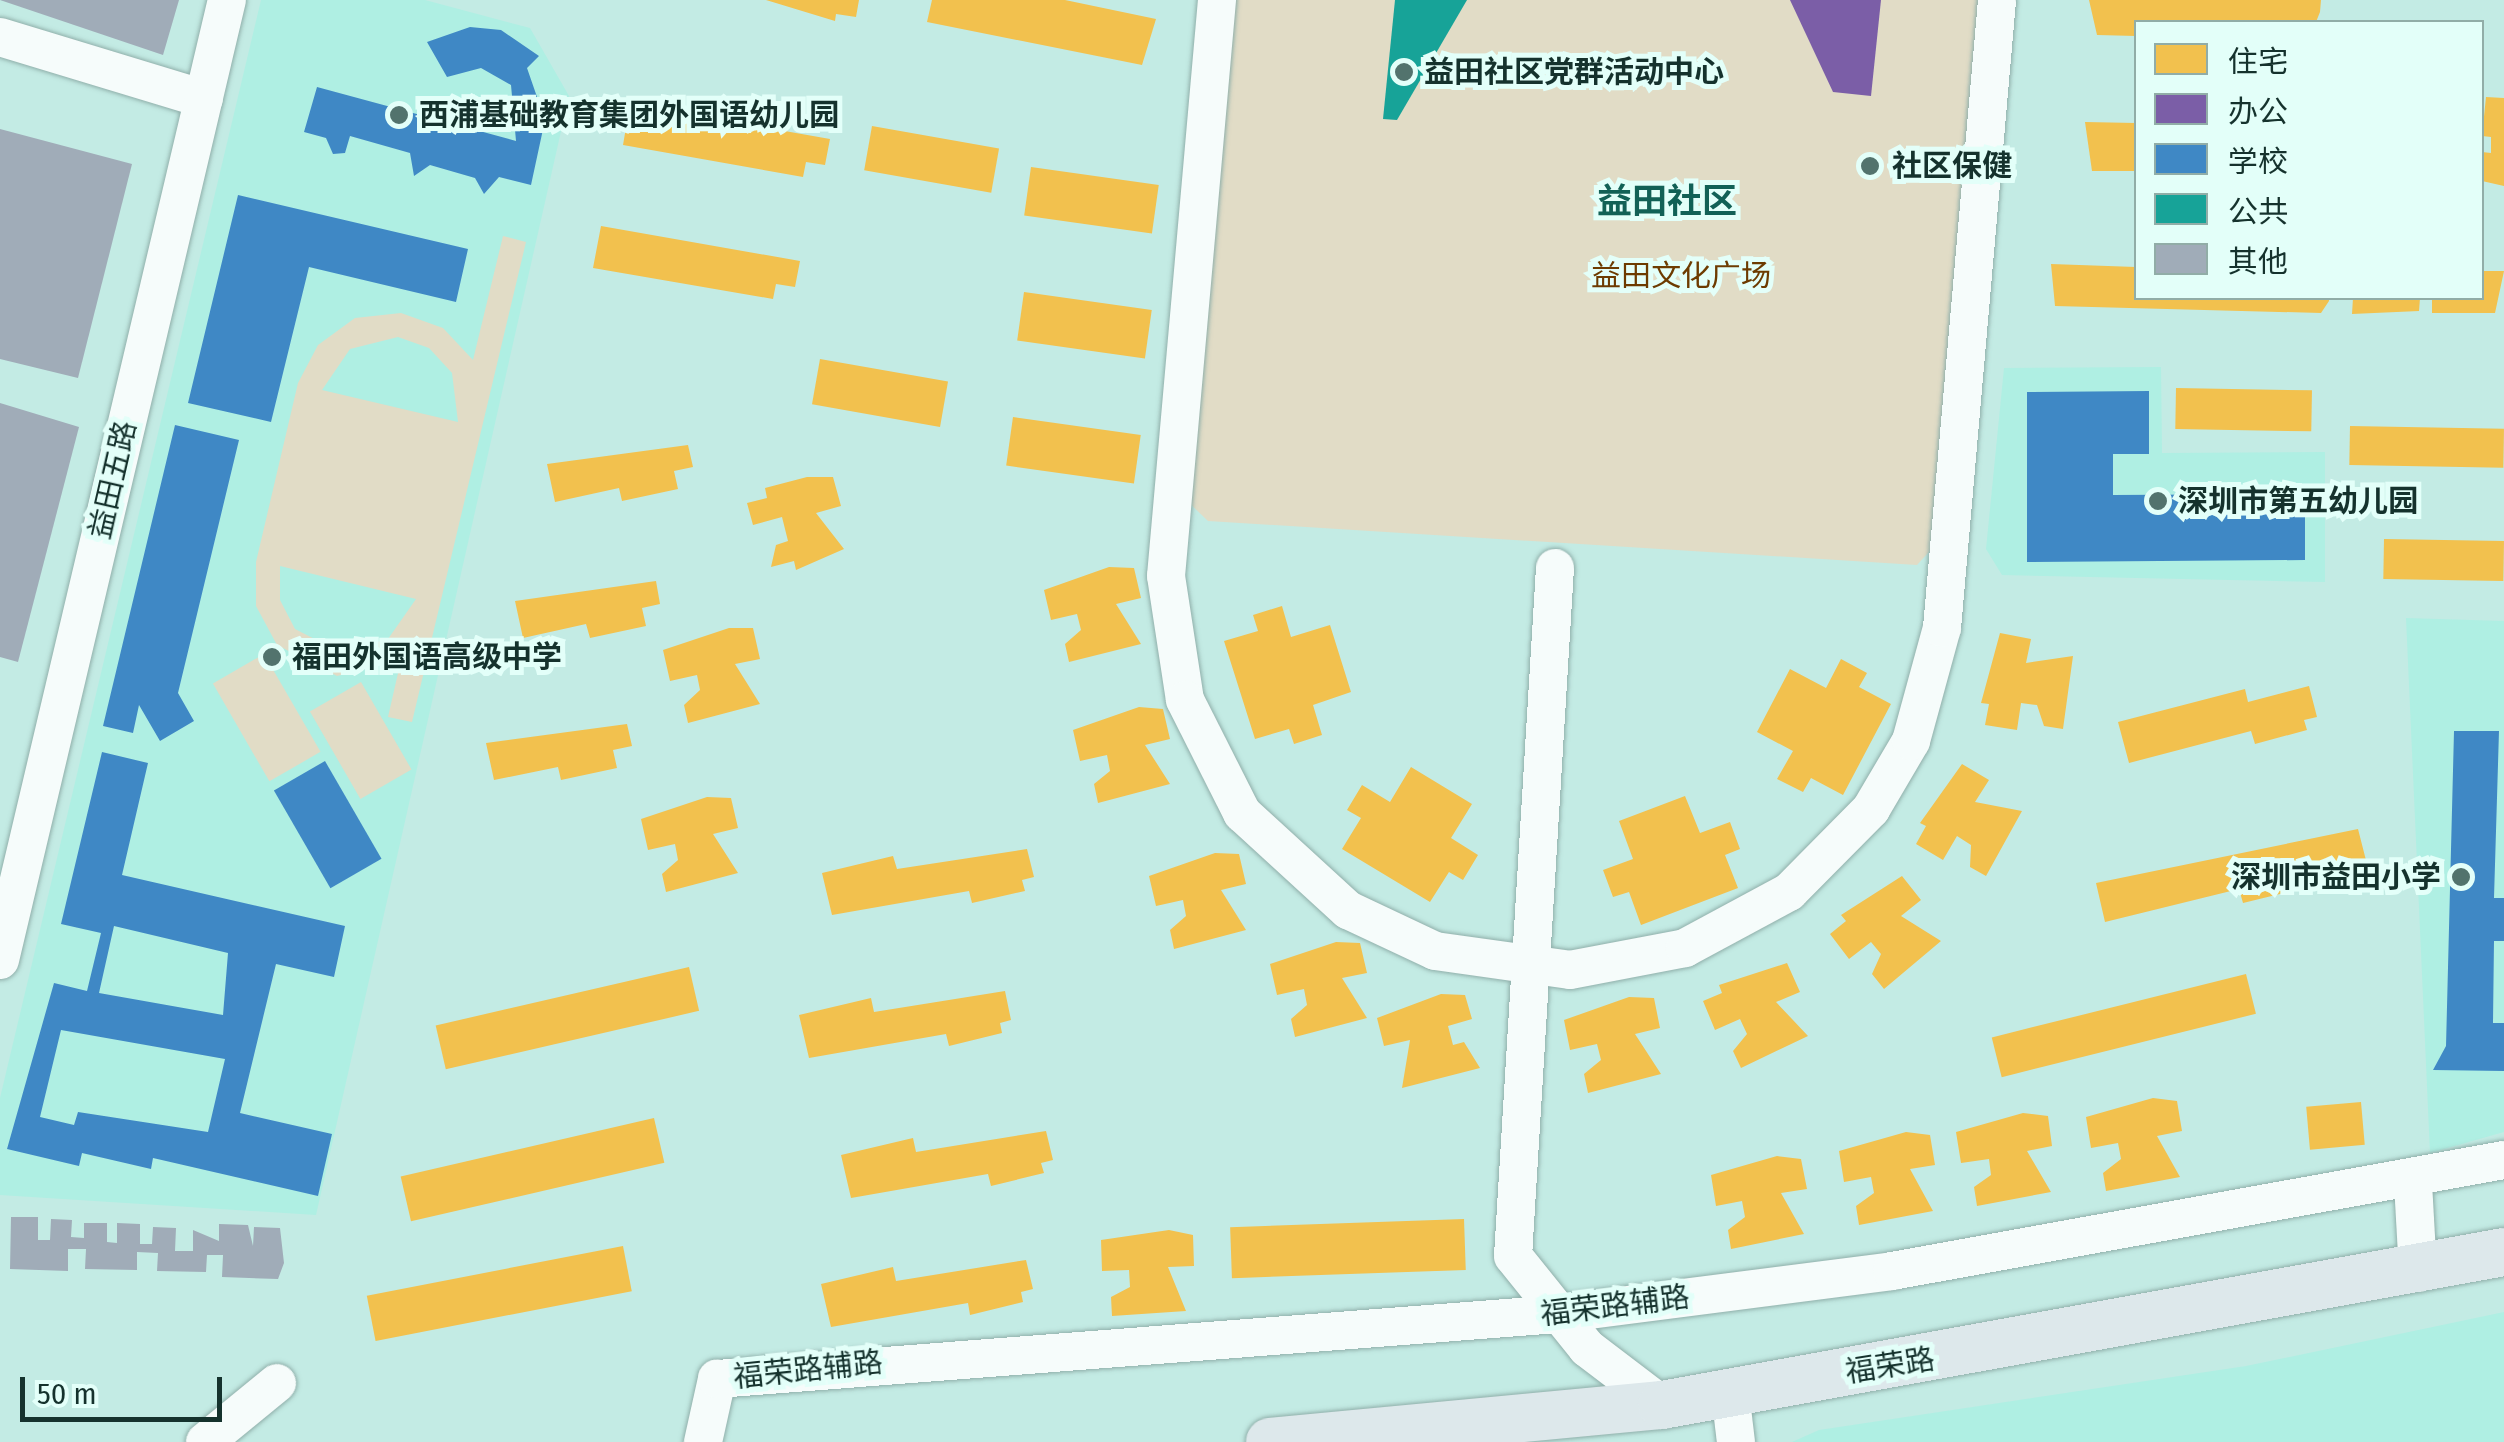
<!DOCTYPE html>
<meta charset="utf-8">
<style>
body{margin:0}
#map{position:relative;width:2504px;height:1442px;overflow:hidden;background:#c3ebe4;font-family:"Fira Sans Condensed","Noto Sans SC",sans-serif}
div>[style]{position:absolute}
.built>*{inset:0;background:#afefe3}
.green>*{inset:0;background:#e1dcc6;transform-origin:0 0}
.homes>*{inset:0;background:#f2c14e;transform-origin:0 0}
.offices>*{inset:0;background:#7b5ea7}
.schools>*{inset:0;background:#3f88c5;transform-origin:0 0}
.public>*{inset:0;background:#17a398}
.building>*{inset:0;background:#a0acb8}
.roads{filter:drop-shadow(0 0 2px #90afaa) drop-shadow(0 0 2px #90afaa)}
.minor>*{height:38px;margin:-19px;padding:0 19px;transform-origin:19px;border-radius:19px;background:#f6fcfb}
.major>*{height:48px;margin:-24px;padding:0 24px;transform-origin:24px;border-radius:24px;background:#dde8eb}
.dots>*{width:28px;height:28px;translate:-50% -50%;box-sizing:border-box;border:5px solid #e3fff9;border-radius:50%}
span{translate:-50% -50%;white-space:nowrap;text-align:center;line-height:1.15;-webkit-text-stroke:10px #e3fff9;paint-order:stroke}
.poi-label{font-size:30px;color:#15322d;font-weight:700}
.left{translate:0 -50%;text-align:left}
.right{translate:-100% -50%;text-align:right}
.park-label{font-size:30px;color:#6d3b00}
.street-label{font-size:30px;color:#15322d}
.quarter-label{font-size:35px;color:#126156;font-weight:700}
.legend{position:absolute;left:2134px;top:20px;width:350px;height:280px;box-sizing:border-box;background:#e3fff9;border:2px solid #91ada7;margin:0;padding:12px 18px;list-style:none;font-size:30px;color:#15322d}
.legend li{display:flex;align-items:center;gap:20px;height:50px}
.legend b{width:50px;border:2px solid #91ada7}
.scale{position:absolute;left:20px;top:1377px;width:202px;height:45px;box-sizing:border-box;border:5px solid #15322d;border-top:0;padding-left:12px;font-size:30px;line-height:35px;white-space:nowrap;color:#15322d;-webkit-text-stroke:8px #e3fff9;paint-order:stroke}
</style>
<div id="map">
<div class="built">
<i style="clip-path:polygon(261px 0,425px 0,530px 28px,569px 96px,316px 1215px,0 1195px,0 1098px)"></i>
<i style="clip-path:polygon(2161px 367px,2162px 453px,2325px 452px,2325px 582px,2002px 575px,1986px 549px,2004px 368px)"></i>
<i style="clip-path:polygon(2406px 618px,2504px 621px,2504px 1132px,2430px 1153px)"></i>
<i style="clip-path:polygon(2504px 1312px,2504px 1442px,1792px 1442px,1819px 1430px,2246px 1366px)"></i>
</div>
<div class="green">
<i style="clip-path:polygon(1226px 0,1990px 0,1946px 533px,1917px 565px,1208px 521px,1182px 496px)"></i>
<i style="clip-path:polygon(evenodd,503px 236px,526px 242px,412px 722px,388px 717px,401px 660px,337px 676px,277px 645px,256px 606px,256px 562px,298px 383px,318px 345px,355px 318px,401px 313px,443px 328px,473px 360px,503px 236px,398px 337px,429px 348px,452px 373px,458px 422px,322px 390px,350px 349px,398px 337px,503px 236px,280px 567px,280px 566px,416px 599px,388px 639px,340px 652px,295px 629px,280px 600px,280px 567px)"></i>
<i style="left:264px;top:654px;width:113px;height:59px;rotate:60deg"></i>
<i style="left:361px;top:682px;width:101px;height:59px;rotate:60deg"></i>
</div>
<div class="homes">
<i style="clip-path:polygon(766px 0,859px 0,856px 17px,836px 14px,835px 21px)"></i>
<i style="clip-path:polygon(932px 0,1065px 0,1156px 19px,1142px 65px,927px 22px)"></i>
<i style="clip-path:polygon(2089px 0,2321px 0,2320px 12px,2316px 22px,2136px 22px,2136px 36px,2097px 35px)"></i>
<i style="clip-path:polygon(2486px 97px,2504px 98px,2504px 186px,2482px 181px,2482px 152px,2491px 153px,2491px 137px,2482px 136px)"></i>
<i style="clip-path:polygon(630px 104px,830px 139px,825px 165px,806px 162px,803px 177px,623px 145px)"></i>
<i style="clip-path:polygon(2085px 122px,2136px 123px,2136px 171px,2092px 171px)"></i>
<i style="left:872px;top:126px;width:129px;height:45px;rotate:10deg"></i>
<i style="left:1031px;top:167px;width:129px;height:49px;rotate:8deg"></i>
<i style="clip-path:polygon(601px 226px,800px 261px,795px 287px,776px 284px,773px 299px,593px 268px)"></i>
<i style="clip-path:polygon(2051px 264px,2136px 267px,2136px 298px,2329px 298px,2329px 301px,2321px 313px,2055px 306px)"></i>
<i style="clip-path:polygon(2483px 271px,2504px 271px,2495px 313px,2432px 313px,2432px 298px,2482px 298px)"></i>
<i style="left:1024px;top:292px;width:129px;height:49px;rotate:8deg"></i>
<i style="clip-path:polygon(2353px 298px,2420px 298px,2419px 311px,2352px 314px)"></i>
<i style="left:820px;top:359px;width:130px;height:46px;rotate:10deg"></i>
<i style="left:2176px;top:388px;width:136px;height:41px;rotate:1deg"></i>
<i style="left:1013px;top:417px;width:129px;height:49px;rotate:8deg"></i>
<i style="left:2350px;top:426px;width:154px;height:39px;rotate:1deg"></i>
<i style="clip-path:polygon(688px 445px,693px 467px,674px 471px,678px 489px,622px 501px,619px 488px,555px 502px,547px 464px)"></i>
<i style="clip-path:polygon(807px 477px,833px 477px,841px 506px,816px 513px,844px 549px,796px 570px,794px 561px,771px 567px,776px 545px,788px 541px,782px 517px,753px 525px,747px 503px,767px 498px,765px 488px)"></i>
<i style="left:2384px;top:539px;width:120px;height:40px;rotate:1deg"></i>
<i style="clip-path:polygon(1109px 567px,1134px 568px,1141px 598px,1116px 604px,1141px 644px,1069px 662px,1065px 644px,1081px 630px,1077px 614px,1051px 620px,1044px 590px)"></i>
<i style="clip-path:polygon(656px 581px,660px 604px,642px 608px,646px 626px,590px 638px,586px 624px,523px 638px,515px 601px)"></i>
<i style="clip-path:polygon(1282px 606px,1291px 637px,1330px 625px,1351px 692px,1313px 705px,1322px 735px,1294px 744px,1289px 729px,1255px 739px,1224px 641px,1258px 631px,1253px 615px)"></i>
<i style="clip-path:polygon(729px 628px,753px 628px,760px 659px,735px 664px,760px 704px,688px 723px,684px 705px,700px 690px,697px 675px,670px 681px,663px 650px)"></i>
<i style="clip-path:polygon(2000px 633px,2031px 639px,2026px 663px,2073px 656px,2063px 729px,2044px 726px,2037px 705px,2021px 703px,2017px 730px,1985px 725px,1989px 704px,1981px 703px)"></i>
<i style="clip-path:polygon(1841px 659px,1867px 673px,1859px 687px,1891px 704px,1843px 795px,1811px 778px,1803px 792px,1777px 779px,1793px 751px,1757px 732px,1790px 669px,1826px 688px)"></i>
<i style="clip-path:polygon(2309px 686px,2317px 717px,2304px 720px,2307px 730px,2255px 744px,2251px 731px,2129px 763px,2118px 722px,2245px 689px,2248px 702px)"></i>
<i style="clip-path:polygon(1139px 707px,1163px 709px,1170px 739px,1145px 745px,1170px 784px,1098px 803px,1094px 784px,1110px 771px,1107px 755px,1080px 761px,1073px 730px)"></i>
<i style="clip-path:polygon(627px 724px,632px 746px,613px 750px,617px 768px,561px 780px,558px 767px,494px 780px,486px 743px)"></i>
<i style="clip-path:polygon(1962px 764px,1989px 780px,1975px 802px,2022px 811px,1986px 876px,1970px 867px,1971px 845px,1957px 836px,1943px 860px,1916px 844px,1926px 826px,1920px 823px)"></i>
<i style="clip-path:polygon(1411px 767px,1472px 804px,1451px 838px,1478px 855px,1463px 880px,1449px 872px,1430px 902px,1342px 849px,1361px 818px,1347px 810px,1362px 785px,1390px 802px)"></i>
<i style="clip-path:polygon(1685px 796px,1700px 833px,1730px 822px,1740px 849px,1725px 855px,1738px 888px,1641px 925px,1629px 892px,1613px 897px,1603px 870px,1633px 859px,1619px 821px)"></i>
<i style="clip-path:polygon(707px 797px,731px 798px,738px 828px,713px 834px,738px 873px,666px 892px,662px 874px,678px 860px,675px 844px,648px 850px,641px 819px)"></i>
<i style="clip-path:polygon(2358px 829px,2369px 872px,2243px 903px,2239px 889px,2105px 922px,2096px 883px)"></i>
<i style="clip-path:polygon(1027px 849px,1034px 877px,1022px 880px,1025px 891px,972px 903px,969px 891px,832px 915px,822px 873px,893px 856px,897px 869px)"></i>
<i style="clip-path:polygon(1215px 853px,1239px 854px,1246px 884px,1221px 890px,1246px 930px,1174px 949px,1170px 930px,1186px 916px,1183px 900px,1156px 906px,1149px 876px)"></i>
<i style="clip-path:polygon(1902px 876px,1921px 900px,1901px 916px,1941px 941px,1884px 989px,1872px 974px,1881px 954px,1871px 942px,1849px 959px,1830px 934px,1846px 921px,1841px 915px)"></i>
<i style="clip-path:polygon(1336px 942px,1360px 943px,1367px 973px,1342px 978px,1367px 1018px,1295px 1037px,1291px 1019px,1307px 1005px,1304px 989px,1277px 995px,1270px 964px)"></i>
<i style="clip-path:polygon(1787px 963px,1800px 992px,1776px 1002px,1808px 1036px,1741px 1068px,1733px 1051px,1747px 1034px,1740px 1019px,1715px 1030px,1703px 1001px,1722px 993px,1719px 985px)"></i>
<i style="left:689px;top:967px;width:45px;height:260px;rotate:77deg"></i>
<i style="left:2246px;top:974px;width:41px;height:262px;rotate:76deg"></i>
<i style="clip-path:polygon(1005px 991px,1011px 1020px,1000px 1023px,1002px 1033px,949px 1046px,946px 1034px,809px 1058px,799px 1015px,871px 998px,874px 1012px)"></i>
<i style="clip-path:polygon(1441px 994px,1465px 995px,1472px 1019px,1448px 1026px,1453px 1045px,1464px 1042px,1480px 1068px,1402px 1088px,1410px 1040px,1384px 1046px,1377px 1018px)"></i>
<i style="clip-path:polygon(1629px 997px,1654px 998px,1660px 1028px,1635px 1034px,1661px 1074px,1588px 1093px,1584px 1074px,1601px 1060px,1597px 1044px,1570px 1050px,1564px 1020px)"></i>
<i style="clip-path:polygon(2153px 1098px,2177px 1101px,2182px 1131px,2157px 1136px,2180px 1177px,2106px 1191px,2103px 1173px,2121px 1159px,2118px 1143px,2091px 1148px,2086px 1117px)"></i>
<i style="left:2361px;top:1102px;width:43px;height:55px;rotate:85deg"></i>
<i style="clip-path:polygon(2023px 1113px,2048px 1116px,2052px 1146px,2027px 1151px,2051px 1192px,1977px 1206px,1974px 1187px,1991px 1175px,1989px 1159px,1961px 1163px,1956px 1132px)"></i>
<i style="left:654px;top:1118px;width:46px;height:260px;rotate:77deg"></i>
<i style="clip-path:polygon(1046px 1131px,1053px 1160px,1041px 1163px,1044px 1173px,991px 1186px,988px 1174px,851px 1198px,841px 1155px,913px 1138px,916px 1152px)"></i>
<i style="clip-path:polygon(1906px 1132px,1930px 1135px,1935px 1165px,1910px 1169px,1933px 1211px,1859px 1225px,1856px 1206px,1874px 1193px,1871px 1177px,1844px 1182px,1839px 1151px)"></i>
<i style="clip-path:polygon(1777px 1156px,1801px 1159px,1807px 1189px,1781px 1193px,1804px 1234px,1731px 1249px,1728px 1230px,1745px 1217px,1742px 1201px,1716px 1206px,1711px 1175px)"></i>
<i style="left:1464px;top:1219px;width:51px;height:234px;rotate:88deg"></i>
<i style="clip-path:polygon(1169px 1230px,1193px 1235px,1194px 1266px,1168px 1267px,1186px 1311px,1112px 1316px,1111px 1297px,1130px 1287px,1129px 1270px,1102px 1271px,1101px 1240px)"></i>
<i style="left:623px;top:1246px;width:46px;height:261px;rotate:79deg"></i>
<i style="clip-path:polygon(1026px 1260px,1033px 1289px,1021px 1292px,1023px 1302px,970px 1315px,968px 1303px,831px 1327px,821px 1284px,893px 1267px,896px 1281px)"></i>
</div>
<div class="offices">
<i style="clip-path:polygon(1790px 0,1881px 0,1871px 96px,1833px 92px)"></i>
</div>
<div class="schools">
<i style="clip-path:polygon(470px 27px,501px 30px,539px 56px,527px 68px,545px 120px,531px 185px,499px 177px,484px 194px,475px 178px,430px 165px,414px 176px,410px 153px,350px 136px,345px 153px,333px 154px,326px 138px,304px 132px,317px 87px,516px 141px,511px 85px,481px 68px,447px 77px,427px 42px)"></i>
<i style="clip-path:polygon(238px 195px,468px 249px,456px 302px,309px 267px,271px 422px,188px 403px)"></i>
<i style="clip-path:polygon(2149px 391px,2149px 454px,2113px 454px,2113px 495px,2305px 494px,2305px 560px,2027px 562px,2027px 392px)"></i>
<i style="clip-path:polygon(175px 425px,239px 440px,178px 693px,194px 721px,160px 741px,139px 705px,133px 733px,103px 726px)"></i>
<i style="clip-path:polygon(2454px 731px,2499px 731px,2494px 898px,2504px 898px,2504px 941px,2494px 941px,2493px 1023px,2504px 1023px,2504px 1071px,2433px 1070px,2446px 1046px)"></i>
<i style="clip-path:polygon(evenodd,102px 752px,148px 763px,122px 875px,345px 926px,334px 977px,276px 964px,240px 1113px,332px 1134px,318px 1196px,153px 1158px,151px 1169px,82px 1153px,79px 1166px,7px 1149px,54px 983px,87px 991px,101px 933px,61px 924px,102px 752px,114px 926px,228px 953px,223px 1015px,99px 993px,114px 926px,102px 752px,61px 1030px,225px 1059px,208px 1132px,78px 1112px,74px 1125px,40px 1117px,61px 1030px)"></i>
<i style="left:325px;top:761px;width:113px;height:59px;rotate:60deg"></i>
</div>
<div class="public">
<i style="clip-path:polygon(1395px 0,1467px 0,1397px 120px,1383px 119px)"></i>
</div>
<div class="building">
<i style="clip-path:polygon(0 0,179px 0,163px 55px)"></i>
<i style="clip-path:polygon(0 129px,132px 164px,78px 378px,0 359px)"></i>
<i style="clip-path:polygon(0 403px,79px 427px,18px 662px,0 657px)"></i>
<i style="clip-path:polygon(11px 1217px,38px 1217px,38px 1240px,50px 1240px,51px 1219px,72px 1220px,71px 1237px,84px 1238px,84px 1223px,107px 1223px,107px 1242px,117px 1243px,117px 1223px,140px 1224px,140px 1244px,152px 1244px,153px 1227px,176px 1228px,175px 1251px,193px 1251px,193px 1230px,219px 1241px,219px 1224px,248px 1225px,253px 1246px,254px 1227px,280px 1228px,284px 1263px,278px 1279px,222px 1277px,223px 1255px,207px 1255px,206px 1272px,157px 1271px,158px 1253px,137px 1252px,137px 1270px,85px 1269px,86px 1249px,68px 1249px,68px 1271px,10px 1269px)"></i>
</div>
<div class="roads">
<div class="minor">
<i style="left:1217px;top:0;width:578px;rotate:95.06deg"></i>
<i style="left:1166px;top:576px;width:125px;rotate:81.3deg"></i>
<i style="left:1185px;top:700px;width:127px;rotate:63.2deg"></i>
<i style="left:1242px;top:813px;width:144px;rotate:42.5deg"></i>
<i style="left:1348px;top:910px;width:96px;rotate:25.2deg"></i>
<i style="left:1435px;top:951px;width:136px;rotate:8deg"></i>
<i style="left:1570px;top:970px;width:117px;rotate:-10.8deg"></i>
<i style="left:1685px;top:948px;width:118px;rotate:-28.3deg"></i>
<i style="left:1789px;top:892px;width:117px;rotate:-45.3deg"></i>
<i style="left:1871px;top:809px;width:79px;rotate:-59.5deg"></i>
<i style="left:1911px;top:741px;width:117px;rotate:-74.7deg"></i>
<i style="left:1942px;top:628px;width:630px;rotate:-84.99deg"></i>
<i style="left:0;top:37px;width:213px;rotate:16.9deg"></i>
<i style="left:1555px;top:568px;width:689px;rotate:93.49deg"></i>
<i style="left:1513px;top:1256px;width:118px;rotate:51.2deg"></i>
<i style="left:1587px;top:1348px;width:94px;rotate:37.2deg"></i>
<i style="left:0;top:960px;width:986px;rotate:-76.7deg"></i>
<i style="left:2413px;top:1183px;width:90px;rotate:86.8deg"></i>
<i style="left:1730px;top:1392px;width:50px;rotate:83.2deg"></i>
<i style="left:205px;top:1442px;width:93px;rotate:-39.3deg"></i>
<i style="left:703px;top:1442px;width:65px;rotate:-77.5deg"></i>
<i style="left:717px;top:1379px;width:844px;rotate:-4.42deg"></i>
<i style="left:1558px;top:1314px;width:337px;rotate:-7.3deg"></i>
<i style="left:1892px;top:1271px;width:622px;rotate:-10.28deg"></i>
</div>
<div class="major">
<i style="left:1270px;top:1442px;width:394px;rotate:-5.4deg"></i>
<i style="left:1662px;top:1405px;width:856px;rotate:-10.3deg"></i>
</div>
</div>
<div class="dots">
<i style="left:1404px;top:72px;background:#52736d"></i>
<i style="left:399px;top:115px;background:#52736d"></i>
<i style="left:1870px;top:166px;background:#52736d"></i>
<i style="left:2158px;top:501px;background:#52736d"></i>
<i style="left:272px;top:657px;background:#52736d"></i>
<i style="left:2461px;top:877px;background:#52736d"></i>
</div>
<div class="poi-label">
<span class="left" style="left:1424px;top:72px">益田社区党群活动中心</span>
<span class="left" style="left:419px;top:115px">西浦基础教育集团外国语幼儿园</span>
<span class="left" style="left:1892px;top:166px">社区保健</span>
<span class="left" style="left:2178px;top:501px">深圳市第五幼儿园</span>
<span class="left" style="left:292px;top:657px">福田外国语高级中学</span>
<span class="right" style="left:2441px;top:877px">深圳市益田小学</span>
</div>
<div class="park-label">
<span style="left:1681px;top:276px">益田文化广场</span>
</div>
<div class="street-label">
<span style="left:113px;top:480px;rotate:-77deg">益田五路</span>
<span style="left:1615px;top:1306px;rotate:-7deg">福荣路辅路</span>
<span style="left:1890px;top:1366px;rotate:-9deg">福荣路</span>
<span style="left:808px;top:1370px;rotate:-6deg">福荣路辅路</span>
</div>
<div class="quarter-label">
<span style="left:1667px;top:201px">益田社区</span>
</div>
<ul class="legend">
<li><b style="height:28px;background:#f2c14e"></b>住宅</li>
<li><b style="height:28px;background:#7b5ea7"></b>办公</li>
<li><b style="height:28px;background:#3f88c5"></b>学校</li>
<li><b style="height:28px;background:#17a398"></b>公共</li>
<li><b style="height:28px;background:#a0acb8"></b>其他</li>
</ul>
<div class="scale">50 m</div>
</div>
